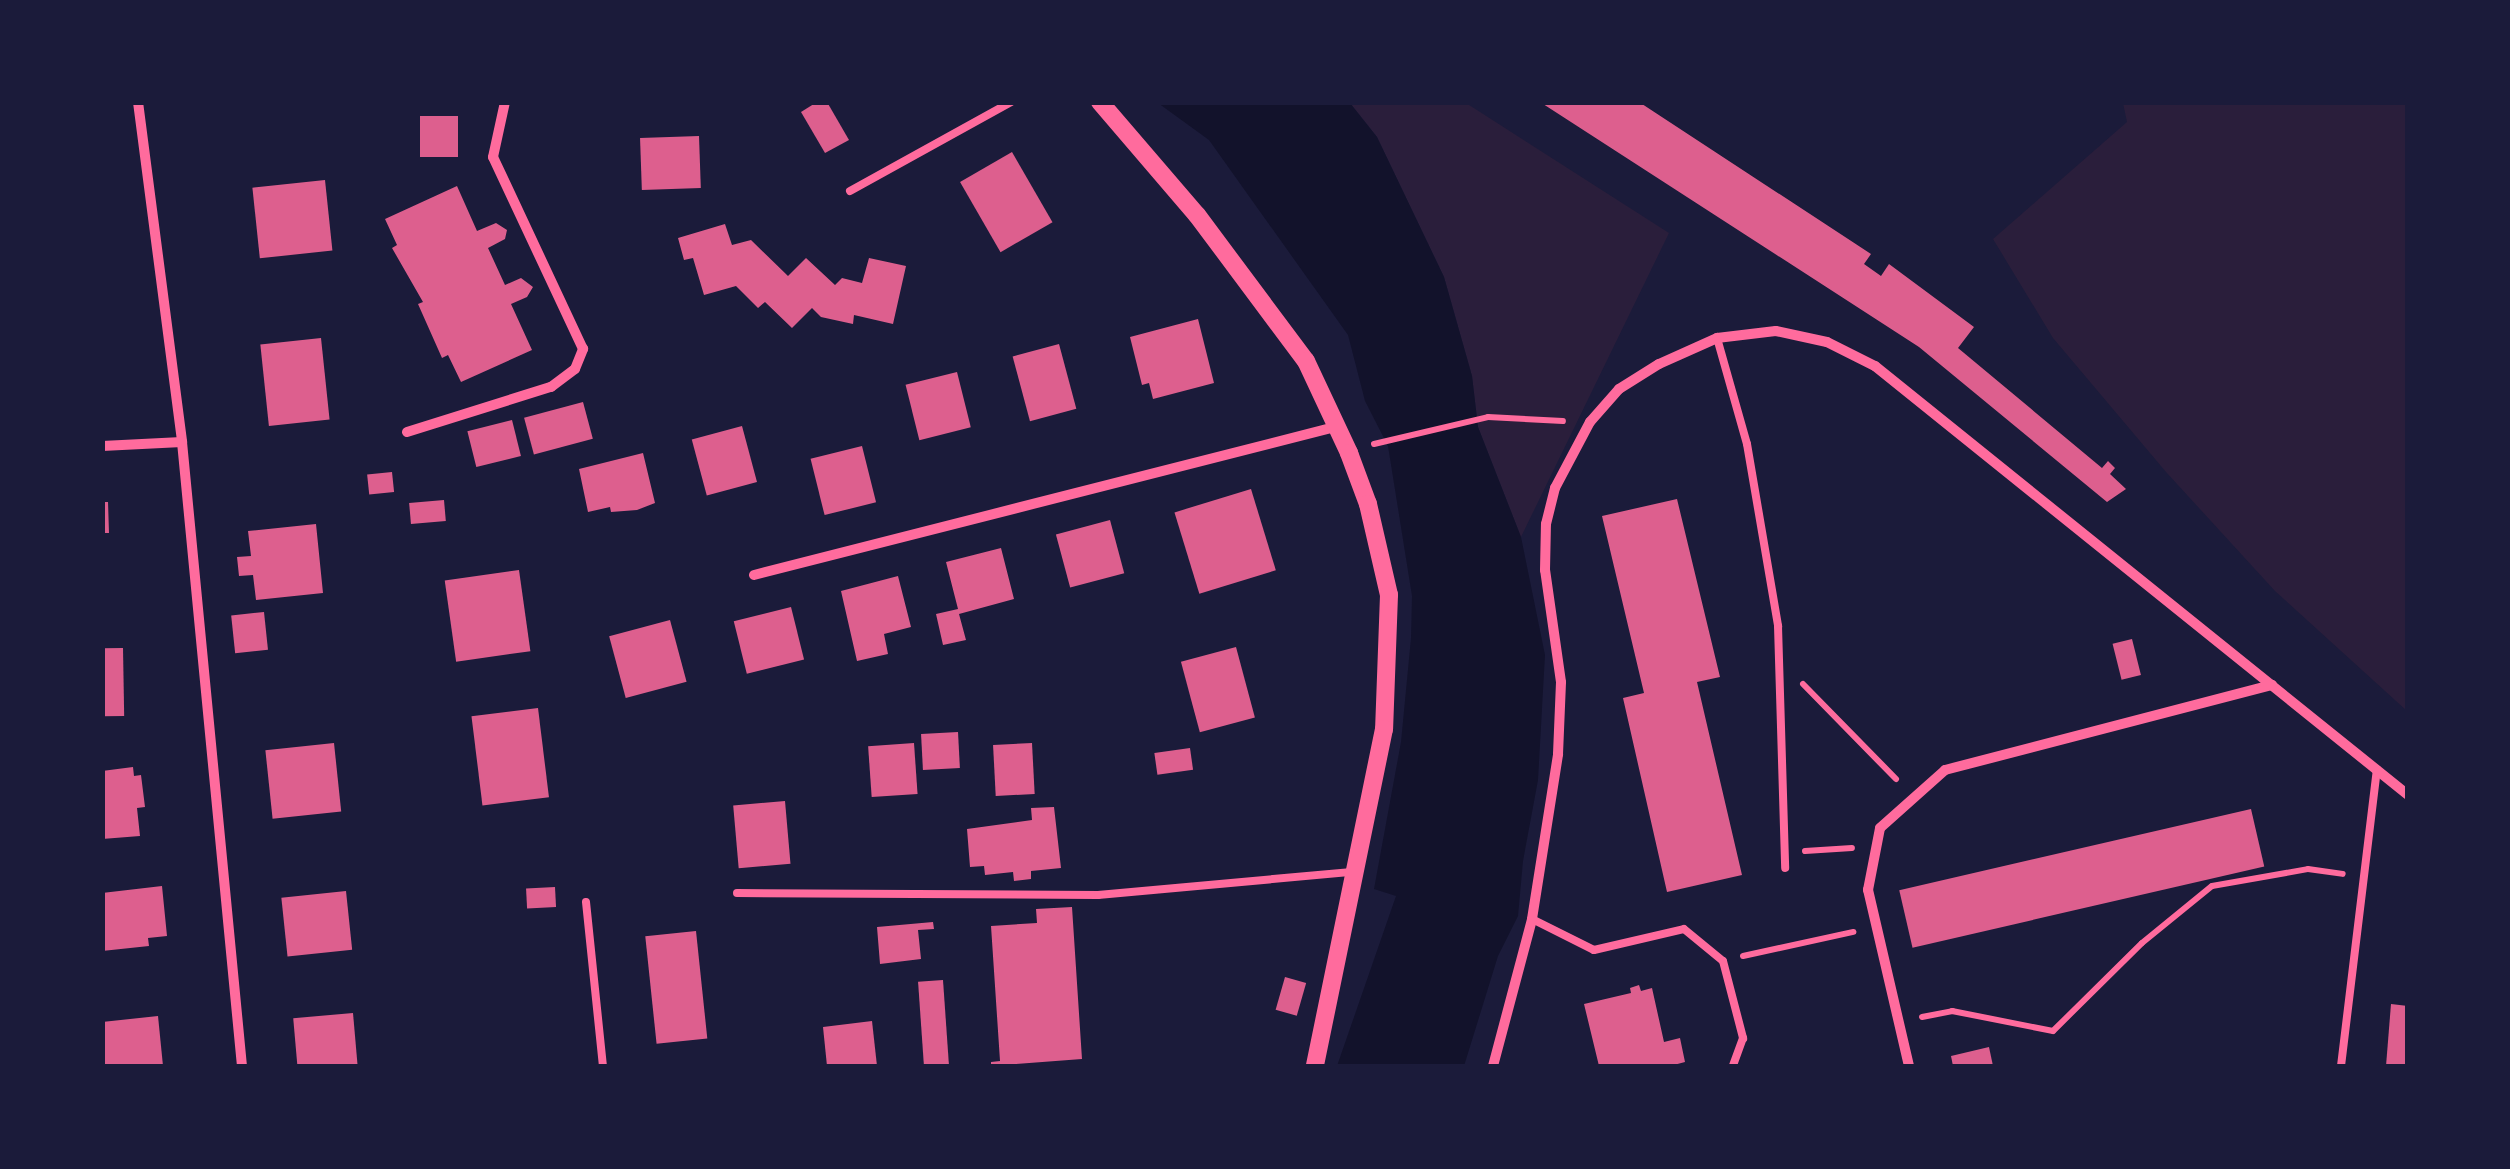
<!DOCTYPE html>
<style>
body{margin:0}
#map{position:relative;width:2510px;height:1169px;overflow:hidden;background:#1b1b3a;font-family:"Open Sans",sans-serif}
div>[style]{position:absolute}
.green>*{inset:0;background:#2a1e3b}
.water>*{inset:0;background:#12122b}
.building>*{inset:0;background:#dd5f8e;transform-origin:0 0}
.path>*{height:6px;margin:-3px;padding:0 3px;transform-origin:3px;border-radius:3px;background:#ff6b9d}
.service>*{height:8px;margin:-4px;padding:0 4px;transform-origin:4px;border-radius:4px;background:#ff6b9d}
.minor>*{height:10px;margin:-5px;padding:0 5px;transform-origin:5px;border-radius:5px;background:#ff6b9d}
.tertiary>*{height:18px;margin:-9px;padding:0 9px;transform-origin:9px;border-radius:9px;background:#ff6b9d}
span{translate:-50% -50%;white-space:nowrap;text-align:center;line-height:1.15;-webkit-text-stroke:8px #1b1b3a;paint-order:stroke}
.frame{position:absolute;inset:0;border:105px solid #1b1b3a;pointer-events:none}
</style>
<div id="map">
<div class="green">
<i style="clip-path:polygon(1350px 103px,1466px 103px,1669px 233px,1521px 537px,1478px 427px,1472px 376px,1444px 277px,1377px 137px)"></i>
<i style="clip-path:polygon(2123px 103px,2407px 103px,2407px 711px,2275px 591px,2166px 472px,2053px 338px,1993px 239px,2127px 122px)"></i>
</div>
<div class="water">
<i style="clip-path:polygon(1158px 103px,1350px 103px,1377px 137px,1444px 277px,1472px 376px,1478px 427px,1521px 537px,1545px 655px,1538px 780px,1523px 861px,1518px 916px,1498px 956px,1464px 1066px,1337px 1066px,1396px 896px,1374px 889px,1401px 742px,1411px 638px,1412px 596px,1388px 446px,1365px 401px,1348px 335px,1209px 140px)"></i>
</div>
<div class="building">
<i style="clip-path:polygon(817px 102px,827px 102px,849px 140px,825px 153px,801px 112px)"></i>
<i style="clip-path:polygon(1540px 102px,1639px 102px,1871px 254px,1864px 264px,1881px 276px,1889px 264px,1974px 327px,1958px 348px,2102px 468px,2108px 461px,2115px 468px,2110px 474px,2126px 489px,2107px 502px,1919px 347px)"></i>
<i style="left:420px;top:116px;width:38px;height:41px"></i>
<i style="left:699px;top:136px;width:52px;height:59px;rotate:88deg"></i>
<i style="left:1012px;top:152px;width:81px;height:60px;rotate:60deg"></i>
<i style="left:325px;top:180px;width:71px;height:73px;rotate:84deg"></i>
<i style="clip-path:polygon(457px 186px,477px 231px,496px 223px,507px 230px,505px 239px,488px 248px,505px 285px,521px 278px,533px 287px,527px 297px,511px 304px,532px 350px,461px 382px,448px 355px,442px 358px,418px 304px,423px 302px,392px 248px,397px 245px,385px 219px)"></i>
<i style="clip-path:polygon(725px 224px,732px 245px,751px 240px,788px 276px,806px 258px,835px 285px,842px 278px,862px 283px,869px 258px,906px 266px,893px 324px,854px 315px,853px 324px,821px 317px,812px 308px,792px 328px,765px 302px,758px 308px,736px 286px,704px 295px,693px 258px,684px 260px,678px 238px)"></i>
<i style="clip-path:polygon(1198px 319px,1214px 383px,1153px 399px,1149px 383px,1142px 385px,1130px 337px)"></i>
<i style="left:321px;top:338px;width:82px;height:61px;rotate:84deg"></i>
<i style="left:1059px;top:344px;width:67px;height:48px;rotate:75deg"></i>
<i style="left:957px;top:372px;width:57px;height:53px;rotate:76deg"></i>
<i style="left:583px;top:402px;width:38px;height:61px;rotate:75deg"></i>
<i style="left:512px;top:420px;width:37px;height:46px;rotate:76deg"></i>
<i style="left:742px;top:426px;width:58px;height:52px;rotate:75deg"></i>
<i style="left:862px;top:446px;width:58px;height:53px;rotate:76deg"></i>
<i style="clip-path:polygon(643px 453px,655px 503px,637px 510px,611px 512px,610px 507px,588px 512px,579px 469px)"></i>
<i style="left:392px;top:472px;width:20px;height:25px;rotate:84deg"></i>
<i style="left:1251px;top:489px;width:85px;height:80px;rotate:73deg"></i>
<i style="clip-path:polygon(1677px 499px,1720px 677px,1697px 682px,1742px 875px,1667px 892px,1623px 698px,1644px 693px,1602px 516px)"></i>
<i style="left:444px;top:500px;width:21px;height:35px;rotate:85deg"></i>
<i style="clip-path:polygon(102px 502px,108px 502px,109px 533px,102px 533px)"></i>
<i style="left:1110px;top:520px;width:55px;height:56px;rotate:75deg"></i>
<i style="clip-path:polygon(316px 524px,323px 593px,256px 600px,253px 575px,239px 576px,237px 557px,251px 556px,248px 531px)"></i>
<i style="clip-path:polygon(1001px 548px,1014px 599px,959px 614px,966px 640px,943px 645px,936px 614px,958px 609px,946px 562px)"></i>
<i style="left:519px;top:570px;width:82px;height:75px;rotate:82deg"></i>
<i style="clip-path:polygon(898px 576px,911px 627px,884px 634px,888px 654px,857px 661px,841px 591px)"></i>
<i style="left:791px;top:607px;width:54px;height:59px;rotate:76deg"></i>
<i style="left:264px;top:612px;width:38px;height:33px;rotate:84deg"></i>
<i style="left:670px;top:620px;width:64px;height:63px;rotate:75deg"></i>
<i style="left:2132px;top:639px;width:37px;height:20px;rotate:76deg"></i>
<i style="left:1236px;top:647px;width:73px;height:57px;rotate:75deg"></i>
<i style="left:123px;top:648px;width:68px;height:21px;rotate:89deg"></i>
<i style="left:538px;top:708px;width:90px;height:67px;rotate:83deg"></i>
<i style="left:958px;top:732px;width:36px;height:37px;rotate:87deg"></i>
<i style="left:334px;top:743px;width:69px;height:69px;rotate:84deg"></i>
<i style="left:914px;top:743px;width:51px;height:46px;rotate:86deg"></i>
<i style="left:1032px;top:743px;width:51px;height:39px;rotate:87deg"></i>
<i style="left:1190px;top:748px;width:22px;height:36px;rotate:82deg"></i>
<i style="clip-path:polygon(133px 767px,134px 776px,141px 775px,145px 807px,137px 808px,140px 836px,102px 839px,102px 771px)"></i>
<i style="left:785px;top:801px;width:63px;height:52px;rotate:85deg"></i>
<i style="clip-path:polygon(1054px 807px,1061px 868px,1031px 871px,1031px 879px,1014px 881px,1013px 872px,985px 875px,984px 866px,970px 867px,967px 829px,1032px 820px,1031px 808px)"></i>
<i style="left:2251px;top:809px;width:59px;height:361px;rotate:77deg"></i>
<i style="clip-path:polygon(162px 886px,167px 936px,148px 938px,149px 946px,102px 951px,102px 893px)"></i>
<i style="left:555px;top:887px;width:20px;height:29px;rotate:87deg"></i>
<i style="left:346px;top:891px;width:59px;height:65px;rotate:84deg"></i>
<i style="clip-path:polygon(1072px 907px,1082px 1059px,991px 1066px,991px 1062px,1000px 1061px,991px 926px,1037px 923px,1036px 909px)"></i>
<i style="clip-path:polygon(933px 922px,934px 929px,918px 930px,921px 959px,880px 964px,877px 927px)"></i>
<i style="left:696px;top:931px;width:108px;height:51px;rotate:84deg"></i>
<i style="left:1285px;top:977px;width:22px;height:34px;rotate:16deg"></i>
<i style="left:943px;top:980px;width:86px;height:25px;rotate:86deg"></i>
<i style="clip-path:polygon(1639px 985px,1641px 991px,1652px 988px,1664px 1042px,1680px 1038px,1685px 1062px,1670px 1066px,1599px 1066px,1584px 1004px,1631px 993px,1630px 988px)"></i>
<i style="clip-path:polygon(2391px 1004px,2408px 1006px,2408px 1066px,2386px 1066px)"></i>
<i style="left:353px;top:1013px;width:53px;height:60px;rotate:85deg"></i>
<i style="clip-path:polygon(158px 1016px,163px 1066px,105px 1066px,102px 1022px)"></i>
<i style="clip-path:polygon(872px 1021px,877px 1066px,827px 1066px,823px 1027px)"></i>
<i style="clip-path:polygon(1989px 1047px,1993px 1066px,1953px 1066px,1951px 1056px)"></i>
</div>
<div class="path">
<i style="left:1374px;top:444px;width:117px;rotate:-13.3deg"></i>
<i style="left:1488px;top:417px;width:75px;rotate:3.1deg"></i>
<i style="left:1803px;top:684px;width:133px;rotate:45.6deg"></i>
<i style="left:1805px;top:851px;width:47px;rotate:-3.7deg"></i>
<i style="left:1743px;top:956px;width:113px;rotate:-12.3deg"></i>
<i style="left:1922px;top:1017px;width:31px;rotate:-11deg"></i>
<i style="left:1952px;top:1011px;width:103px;rotate:11.2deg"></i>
<i style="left:2053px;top:1031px;width:125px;rotate:-44.7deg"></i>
<i style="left:2142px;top:943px;width:90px;rotate:-39.2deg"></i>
<i style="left:2212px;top:886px;width:97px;rotate:-10deg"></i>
<i style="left:2308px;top:869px;width:35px;rotate:8deg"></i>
</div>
<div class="service">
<i style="left:850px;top:191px;width:184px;rotate:-28.9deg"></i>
<i style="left:1717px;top:338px;width:110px;rotate:74.2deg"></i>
<i style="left:1747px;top:444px;width:185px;rotate:80.3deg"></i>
<i style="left:1778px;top:626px;width:242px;rotate:88.3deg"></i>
<i style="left:737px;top:893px;width:361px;rotate:0.3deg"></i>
<i style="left:1098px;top:895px;width:255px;rotate:-5.2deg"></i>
<i style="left:586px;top:902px;width:165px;rotate:84.1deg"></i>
<i style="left:1532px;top:919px;width:69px;rotate:26.6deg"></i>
<i style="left:1594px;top:950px;width:92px;rotate:-13.1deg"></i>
<i style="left:1684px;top:929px;width:50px;rotate:39.4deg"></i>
<i style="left:1723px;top:961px;width:80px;rotate:75.4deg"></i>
<i style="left:1743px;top:1038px;width:30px;rotate:110deg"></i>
<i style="left:2341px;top:1066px;width:299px;rotate:-83.1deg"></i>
</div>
<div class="minor">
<i style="left:138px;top:102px;width:343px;rotate:82.6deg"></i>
<i style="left:182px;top:442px;width:627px;rotate:84.51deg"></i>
<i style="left:407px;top:432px;width:151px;rotate:-17.4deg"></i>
<i style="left:551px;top:387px;width:30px;rotate:-37deg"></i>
<i style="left:575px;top:369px;width:22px;rotate:-68deg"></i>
<i style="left:583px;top:349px;width:212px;rotate:-115.1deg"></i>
<i style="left:493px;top:157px;width:56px;rotate:-77.7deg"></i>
<i style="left:102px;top:446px;width:80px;rotate:-2.9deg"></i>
<i style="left:754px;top:575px;width:604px;rotate:-14.29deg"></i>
<i style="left:1493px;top:1066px;width:152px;rotate:-75.1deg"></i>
<i style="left:1532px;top:919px;width:167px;rotate:-81deg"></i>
<i style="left:1558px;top:754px;width:72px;rotate:-87.6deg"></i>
<i style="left:1561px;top:682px;width:113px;rotate:-98.1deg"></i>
<i style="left:1545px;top:570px;width:46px;rotate:-88.8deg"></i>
<i style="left:1546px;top:524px;width:37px;rotate:-76deg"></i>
<i style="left:1555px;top:488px;width:75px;rotate:-62.1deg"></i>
<i style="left:1590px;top:422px;width:44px;rotate:-48.7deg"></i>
<i style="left:1619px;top:389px;width:47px;rotate:-32deg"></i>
<i style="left:1659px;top:364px;width:64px;rotate:-24.1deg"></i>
<i style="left:1717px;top:338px;width:59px;rotate:-6.8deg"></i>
<i style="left:1776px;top:331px;width:52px;rotate:12.2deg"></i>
<i style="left:1827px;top:342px;width:54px;rotate:26.6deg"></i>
<i style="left:1875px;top:366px;width:684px;rotate:38.83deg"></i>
<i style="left:1909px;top:1066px;width:181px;rotate:-103.1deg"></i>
<i style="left:1868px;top:890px;width:63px;rotate:-79deg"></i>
<i style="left:1880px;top:828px;width:87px;rotate:-41.7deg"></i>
<i style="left:1945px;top:770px;width:338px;rotate:-14.6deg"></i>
</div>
<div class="tertiary">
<i style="left:1100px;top:102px;width:149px;rotate:49.4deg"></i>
<i style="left:1197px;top:215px;width:182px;rotate:53.3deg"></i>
<i style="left:1306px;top:361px;width:102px;rotate:64.9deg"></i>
<i style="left:1349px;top:453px;width:54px;rotate:69.6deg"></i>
<i style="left:1368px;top:504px;width:93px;rotate:77deg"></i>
<i style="left:1389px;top:595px;width:134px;rotate:92.1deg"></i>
<i style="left:1384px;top:729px;width:344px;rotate:101.6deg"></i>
</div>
<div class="frame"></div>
</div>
